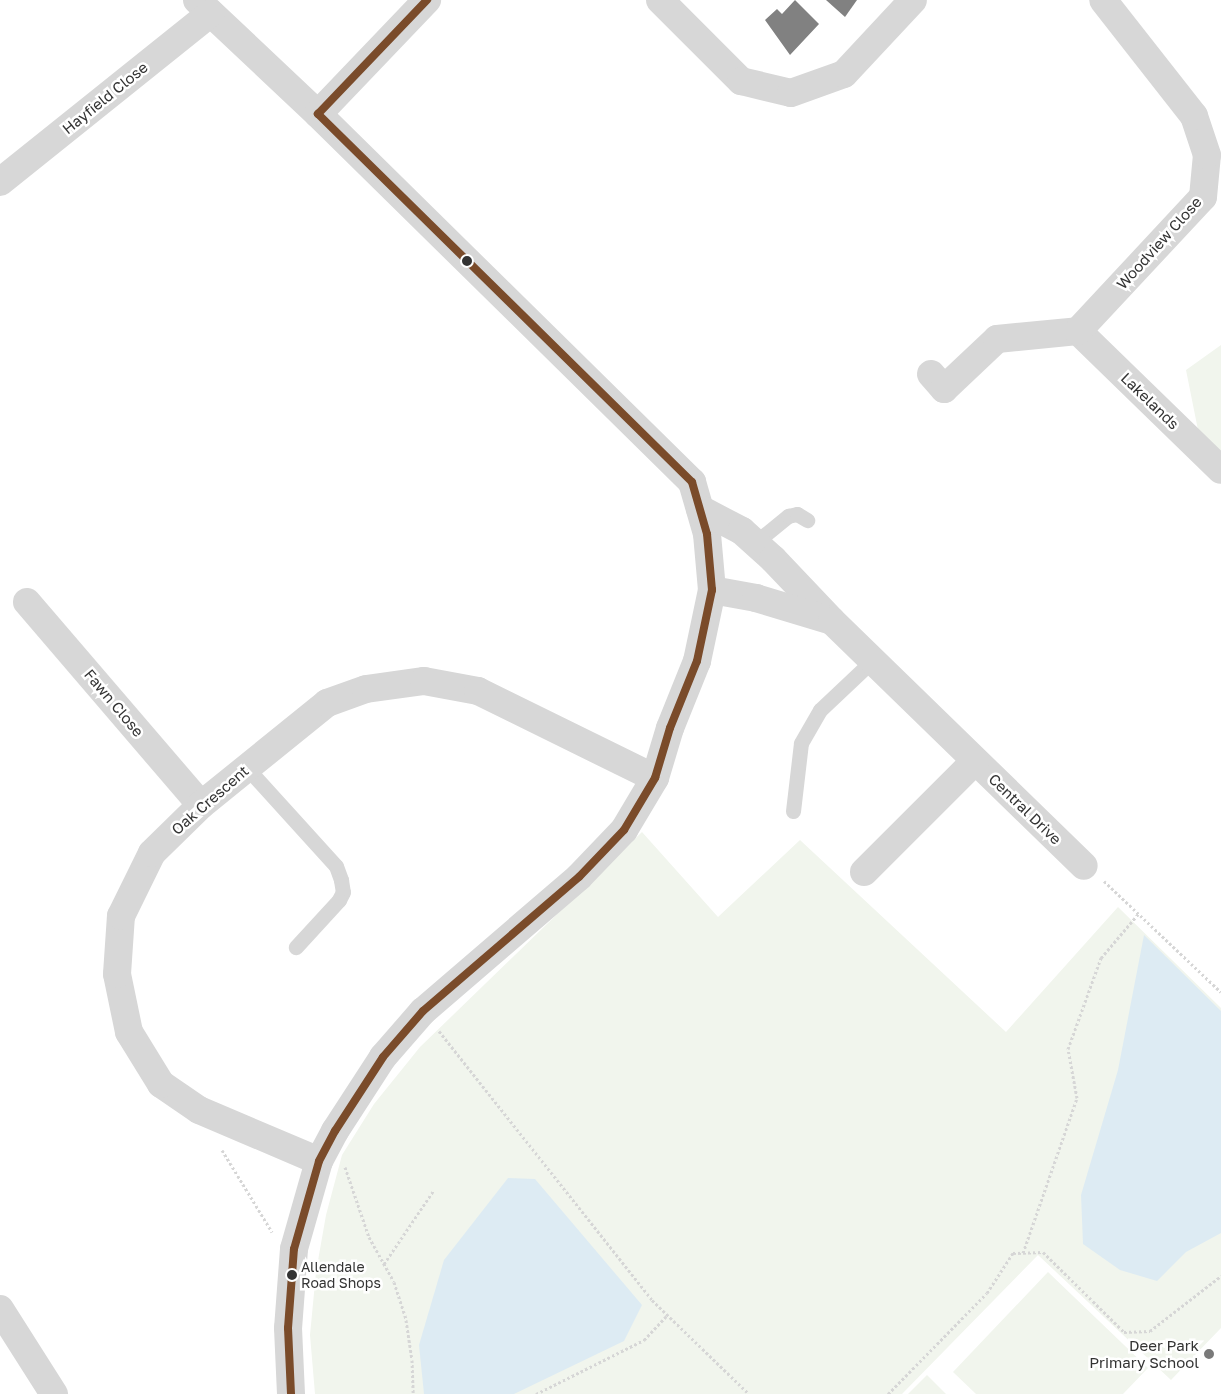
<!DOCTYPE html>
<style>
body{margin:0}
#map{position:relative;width:1221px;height:1394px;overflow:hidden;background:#fff;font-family:"Golos Text",sans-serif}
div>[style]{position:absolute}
.green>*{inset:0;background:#f1f5ed}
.water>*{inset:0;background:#ddebf3}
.building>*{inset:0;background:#818181}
.path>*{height:3px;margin-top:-1.5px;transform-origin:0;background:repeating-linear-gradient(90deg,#d6d6d6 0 2.5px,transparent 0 5px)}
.service>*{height:15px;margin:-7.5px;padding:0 7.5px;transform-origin:7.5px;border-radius:7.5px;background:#d7d7d7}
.minor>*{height:28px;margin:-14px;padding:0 14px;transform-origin:14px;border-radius:14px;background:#d7d7d7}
.bus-1>*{height:8px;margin:-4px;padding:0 4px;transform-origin:4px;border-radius:4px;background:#7a4b2a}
.dots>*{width:14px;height:14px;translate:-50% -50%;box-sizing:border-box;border:2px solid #fff;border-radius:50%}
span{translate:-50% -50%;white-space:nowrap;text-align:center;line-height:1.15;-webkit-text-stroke:5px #fff;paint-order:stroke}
.bus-label{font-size:14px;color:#333}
.left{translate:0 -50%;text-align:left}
.street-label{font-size:15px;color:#333}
.poi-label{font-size:15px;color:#333}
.right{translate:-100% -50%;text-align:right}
</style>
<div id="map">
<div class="green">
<i style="clip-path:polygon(1221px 345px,1221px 455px,1199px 435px,1186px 370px)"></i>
<i style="clip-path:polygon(642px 832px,718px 917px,800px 840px,1006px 1032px,1118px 907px,1221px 1008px,1221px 1328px,1171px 1380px,1038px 1255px,902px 1394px,315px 1394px,310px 1335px,316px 1272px,326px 1215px,342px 1155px,374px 1104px,420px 1047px)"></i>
<i style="clip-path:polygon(1048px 1272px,1148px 1368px,1123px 1394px,976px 1394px,953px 1372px)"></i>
<i style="clip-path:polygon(927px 1375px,946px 1394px,908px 1394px)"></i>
</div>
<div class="water">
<i style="clip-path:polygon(1144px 935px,1221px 1011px,1221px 1233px,1186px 1252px,1157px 1281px,1120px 1270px,1083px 1244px,1081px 1195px,1118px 1070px)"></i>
<i style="clip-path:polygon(508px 1178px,535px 1179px,642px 1305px,624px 1341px,514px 1394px,424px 1394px,419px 1345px,444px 1260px)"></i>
</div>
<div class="building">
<i style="clip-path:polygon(795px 0,819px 24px,790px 55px,765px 20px,777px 9px,782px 14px)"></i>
<i style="clip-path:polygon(826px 0,857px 0,845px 17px)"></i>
</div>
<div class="path">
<i style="left:1104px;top:881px;width:161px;rotate:43.5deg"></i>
<i style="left:439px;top:1031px;width:343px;rotate:51.6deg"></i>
<i style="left:652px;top:1300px;width:135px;rotate:44.1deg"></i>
<i style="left:222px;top:1150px;width:96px;rotate:58.6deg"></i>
<i style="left:345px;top:1167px;width:74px;rotate:71.1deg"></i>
<i style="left:369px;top:1237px;width:51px;rotate:60.9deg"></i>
<i style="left:394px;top:1282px;width:40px;rotate:72deg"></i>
<i style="left:406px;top:1320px;width:40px;rotate:81.5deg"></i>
<i style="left:412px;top:1360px;width:34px;rotate:88deg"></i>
<i style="left:1023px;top:1253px;width:164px;rotate:-70.8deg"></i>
<i style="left:1077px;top:1098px;width:50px;rotate:-100.4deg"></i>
<i style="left:1068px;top:1049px;width:97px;rotate:-70.1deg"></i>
<i style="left:1101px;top:958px;width:59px;rotate:-49.8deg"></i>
<i style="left:384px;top:1264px;width:89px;rotate:-56deg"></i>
<i style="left:536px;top:1394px;width:121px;rotate:-26.6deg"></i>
<i style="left:644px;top:1340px;width:35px;rotate:-47deg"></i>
<i style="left:888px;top:1394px;width:141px;rotate:-45.6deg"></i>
<i style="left:987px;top:1293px;width:48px;rotate:-57deg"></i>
<i style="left:1013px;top:1253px;width:30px;rotate:-2deg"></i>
<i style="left:1043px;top:1252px;width:114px;rotate:44.6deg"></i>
<i style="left:1124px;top:1332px;width:26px;rotate:-2deg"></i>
<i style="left:1150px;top:1331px;width:90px;rotate:-37.8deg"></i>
</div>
<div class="service">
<i style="left:755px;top:543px;width:43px;rotate:-39.3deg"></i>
<i style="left:788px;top:516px;width:9px;rotate:-13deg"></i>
<i style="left:797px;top:514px;width:12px;rotate:31deg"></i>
<i style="left:247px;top:768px;width:132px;rotate:47.8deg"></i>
<i style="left:336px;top:866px;width:15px;rotate:70deg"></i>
<i style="left:341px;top:880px;width:12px;rotate:81deg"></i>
<i style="left:343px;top:892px;width:9px;rotate:117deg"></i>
<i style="left:339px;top:900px;width:64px;rotate:132.5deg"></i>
<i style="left:793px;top:811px;width:68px;rotate:-83.3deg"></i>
<i style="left:801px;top:743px;width:38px;rotate:-60deg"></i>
<i style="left:820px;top:710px;width:71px;rotate:-43.3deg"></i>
</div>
<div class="minor">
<i style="left:197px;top:0;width:166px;rotate:43.3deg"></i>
<i style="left:318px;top:114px;width:525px;rotate:44.54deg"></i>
<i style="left:692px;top:482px;width:54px;rotate:73.9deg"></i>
<i style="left:707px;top:534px;width:56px;rotate:84.9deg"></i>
<i style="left:712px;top:590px;width:73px;rotate:101.9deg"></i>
<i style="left:697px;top:661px;width:72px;rotate:111.9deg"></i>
<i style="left:670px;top:728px;width:52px;rotate:106.7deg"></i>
<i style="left:655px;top:778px;width:61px;rotate:120.8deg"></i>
<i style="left:624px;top:830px;width:65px;rotate:133.8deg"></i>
<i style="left:579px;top:877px;width:206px;rotate:139.3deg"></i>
<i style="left:423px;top:1011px;width:61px;rotate:131deg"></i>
<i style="left:383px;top:1057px;width:88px;rotate:123deg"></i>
<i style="left:335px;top:1131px;width:34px;rotate:118deg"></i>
<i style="left:319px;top:1161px;width:91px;rotate:105.9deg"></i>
<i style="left:294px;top:1249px;width:79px;rotate:94.3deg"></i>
<i style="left:288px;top:1328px;width:66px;rotate:87.4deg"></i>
<i style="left:660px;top:0;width:115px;rotate:45deg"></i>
<i style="left:741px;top:81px;width:51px;rotate:13.5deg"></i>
<i style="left:791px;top:93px;width:56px;rotate:-19.7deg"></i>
<i style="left:844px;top:74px;width:101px;rotate:-47deg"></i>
<i style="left:318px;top:114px;width:158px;rotate:-46.3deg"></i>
<i style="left:0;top:182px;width:270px;rotate:-38.7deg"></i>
<i style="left:1078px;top:331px;width:199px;rotate:44.2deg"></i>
<i style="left:931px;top:374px;width:20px;rotate:49deg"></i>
<i style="left:944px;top:389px;width:73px;rotate:-43.3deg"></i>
<i style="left:997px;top:339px;width:81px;rotate:-5.6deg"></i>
<i style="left:1078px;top:331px;width:183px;rotate:-47deg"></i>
<i style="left:1203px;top:197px;width:42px;rotate:-84.6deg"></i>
<i style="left:1207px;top:155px;width:41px;rotate:-108.4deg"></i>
<i style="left:1194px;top:116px;width:147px;rotate:-128.1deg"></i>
<i style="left:700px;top:509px;width:47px;rotate:27.6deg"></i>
<i style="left:742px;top:531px;width:42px;rotate:42.1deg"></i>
<i style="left:773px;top:559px;width:84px;rotate:46.4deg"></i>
<i style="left:712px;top:590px;width:45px;rotate:10.3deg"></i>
<i style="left:756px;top:598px;width:79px;rotate:16.8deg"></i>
<i style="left:832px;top:621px;width:351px;rotate:44.2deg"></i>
<i style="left:27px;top:602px;width:267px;rotate:49.4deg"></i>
<i style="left:864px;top:872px;width:157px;rotate:-45deg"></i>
<i style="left:319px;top:1161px;width:130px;rotate:-157deg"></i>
<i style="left:199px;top:1110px;width:46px;rotate:-145.6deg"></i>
<i style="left:161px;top:1084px;width:61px;rotate:-121.6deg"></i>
<i style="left:129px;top:1032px;width:59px;rotate:-101.7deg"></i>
<i style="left:117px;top:974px;width:58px;rotate:-86.1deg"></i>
<i style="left:121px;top:916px;width:70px;rotate:-63.8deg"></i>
<i style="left:152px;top:853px;width:69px;rotate:-44.4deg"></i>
<i style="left:201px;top:805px;width:162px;rotate:-39deg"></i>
<i style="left:327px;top:703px;width:41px;rotate:-19.7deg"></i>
<i style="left:366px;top:689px;width:59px;rotate:-7.9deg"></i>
<i style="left:424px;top:681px;width:55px;rotate:10.5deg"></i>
<i style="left:478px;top:691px;width:197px;rotate:26.2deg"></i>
<i style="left:0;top:1309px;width:101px;rotate:57.6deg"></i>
</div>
<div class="bus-1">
<i style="left:318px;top:114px;width:158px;rotate:-46.3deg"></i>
<i style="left:291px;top:1394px;width:66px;rotate:-92.6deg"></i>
<i style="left:288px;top:1328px;width:79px;rotate:-85.7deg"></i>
<i style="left:294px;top:1249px;width:91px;rotate:-74.1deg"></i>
<i style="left:319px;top:1161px;width:34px;rotate:-62deg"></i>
<i style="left:335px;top:1131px;width:88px;rotate:-57deg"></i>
<i style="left:383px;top:1057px;width:61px;rotate:-49deg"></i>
<i style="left:423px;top:1011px;width:206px;rotate:-40.7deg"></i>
<i style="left:579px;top:877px;width:65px;rotate:-46.2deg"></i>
<i style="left:624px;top:830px;width:61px;rotate:-59.2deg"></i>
<i style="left:655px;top:778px;width:52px;rotate:-73.3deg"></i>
<i style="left:670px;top:728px;width:72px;rotate:-68.1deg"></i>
<i style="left:697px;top:661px;width:73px;rotate:-78.1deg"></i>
<i style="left:712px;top:590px;width:56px;rotate:-95.1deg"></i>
<i style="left:707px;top:534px;width:54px;rotate:-106.1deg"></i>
<i style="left:692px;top:482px;width:525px;rotate:-135.46deg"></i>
</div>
<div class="dots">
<i style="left:467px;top:261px;background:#333"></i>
<i style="left:292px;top:1275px;background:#333"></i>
<i style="left:1209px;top:1354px;background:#7a7a7a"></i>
</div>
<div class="bus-label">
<span class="left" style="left:301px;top:1275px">Allendale<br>Road Shops</span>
</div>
<div class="street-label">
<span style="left:105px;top:98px;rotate:-39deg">Hayfield Close</span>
<span style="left:1159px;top:243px;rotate:-48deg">Woodview Close</span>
<span style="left:1150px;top:401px;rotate:44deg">Lakelands</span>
<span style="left:114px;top:703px;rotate:50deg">Fawn Close</span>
<span style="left:210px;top:800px;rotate:-41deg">Oak Crescent</span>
<span style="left:1025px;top:809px;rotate:44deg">Central Drive</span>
</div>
<div class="poi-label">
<span class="right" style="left:1199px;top:1354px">Deer Park<br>Primary School</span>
</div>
</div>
